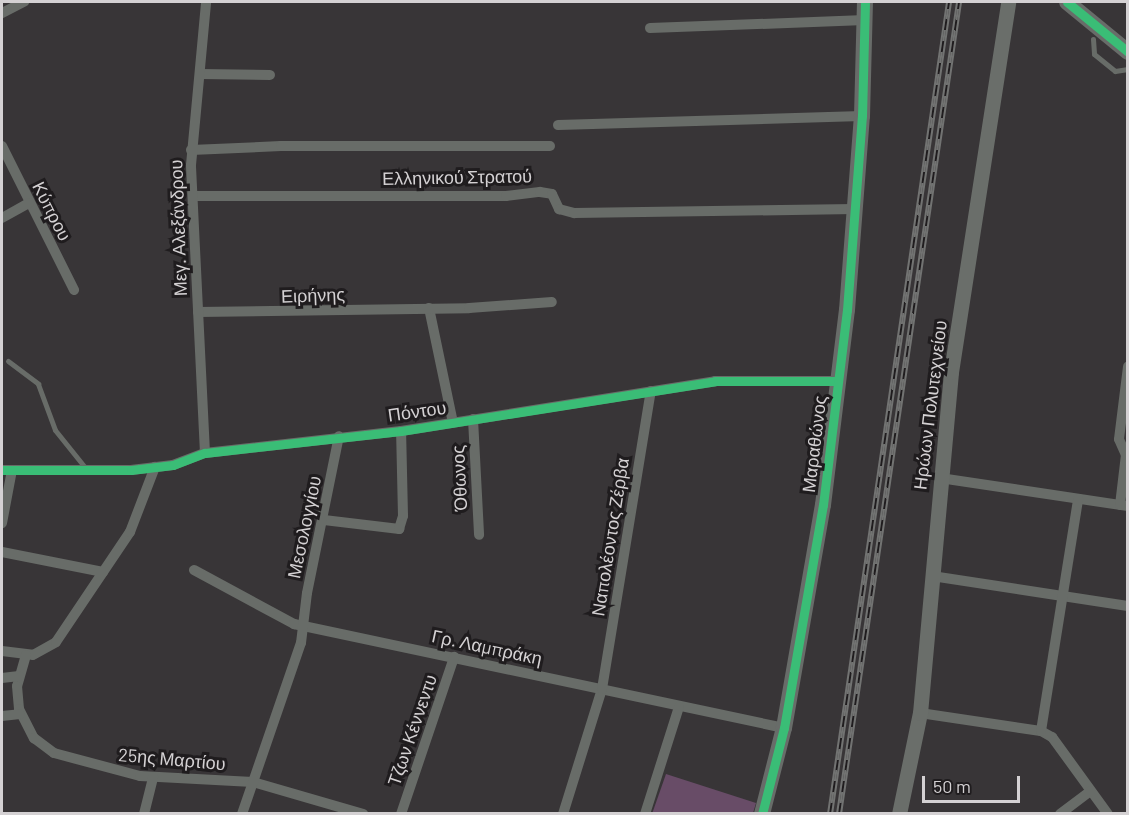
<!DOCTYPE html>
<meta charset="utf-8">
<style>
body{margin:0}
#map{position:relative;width:1129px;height:815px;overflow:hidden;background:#383537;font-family:Barlow,sans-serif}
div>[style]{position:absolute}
.green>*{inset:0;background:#684c67}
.lane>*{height:5px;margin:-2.5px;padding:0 2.5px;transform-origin:2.5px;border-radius:2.5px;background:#686c68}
.street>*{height:10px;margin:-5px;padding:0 5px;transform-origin:5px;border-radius:5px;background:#686c68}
.secondary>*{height:15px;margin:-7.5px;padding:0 7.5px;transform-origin:7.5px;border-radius:7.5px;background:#6a6e6a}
.primary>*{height:16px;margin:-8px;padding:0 8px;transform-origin:8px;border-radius:8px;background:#686c69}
.rail>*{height:6px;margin-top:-3px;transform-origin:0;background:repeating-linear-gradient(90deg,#1f1c1e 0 11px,#727372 0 22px);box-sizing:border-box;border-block:2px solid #727372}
.cycleway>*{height:9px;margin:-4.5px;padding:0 4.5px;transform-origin:4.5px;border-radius:4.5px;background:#3abd76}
span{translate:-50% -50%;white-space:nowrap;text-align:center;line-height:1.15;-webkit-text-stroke:6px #1f1c1e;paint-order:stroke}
.street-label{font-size:18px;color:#d4d1d3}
.frame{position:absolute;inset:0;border:3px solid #d4d1d3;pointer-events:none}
.scale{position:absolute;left:922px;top:776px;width:98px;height:27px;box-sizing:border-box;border:3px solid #d4d1d3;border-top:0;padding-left:8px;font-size:18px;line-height:21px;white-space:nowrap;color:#d4d1d3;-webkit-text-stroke:4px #1f1c1e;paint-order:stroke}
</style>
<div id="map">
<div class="green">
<i style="clip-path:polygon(666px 774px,756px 803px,753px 813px,652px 814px)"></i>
</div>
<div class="lane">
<i style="left:1093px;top:39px;width:15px;rotate:86deg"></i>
<i style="left:1094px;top:54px;width:27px;rotate:39deg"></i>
<i style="left:1115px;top:71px;width:13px;rotate:-9deg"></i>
<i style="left:8px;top:361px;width:38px;rotate:37deg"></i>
<i style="left:38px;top:384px;width:49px;rotate:69.7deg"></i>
<i style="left:55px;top:430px;width:51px;rotate:51.3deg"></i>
</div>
<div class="street">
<i style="left:2px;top:13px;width:25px;rotate:-27deg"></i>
<i style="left:650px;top:28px;width:215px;rotate:-2.1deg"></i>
<i style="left:200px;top:74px;width:70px;rotate:0.8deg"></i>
<i style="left:558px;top:125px;width:304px;rotate:-1.7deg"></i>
<i style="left:2px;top:146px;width:161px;rotate:63.4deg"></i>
<i style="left:191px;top:150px;width:90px;rotate:-2.5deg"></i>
<i style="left:281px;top:146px;width:269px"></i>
<i style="left:193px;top:196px;width:313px"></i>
<i style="left:506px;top:196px;width:34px;rotate:-7deg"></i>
<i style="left:540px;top:192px;width:12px;rotate:9deg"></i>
<i style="left:552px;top:194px;width:17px;rotate:65deg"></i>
<i style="left:559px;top:209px;width:16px;rotate:15deg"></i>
<i style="left:574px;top:213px;width:281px;rotate:-0.8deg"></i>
<i style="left:2px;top:218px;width:31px;rotate:-29deg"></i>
<i style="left:429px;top:308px;width:117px;rotate:78.2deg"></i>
<i style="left:198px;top:312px;width:271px;rotate:-0.8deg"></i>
<i style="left:469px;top:308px;width:83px;rotate:-4.1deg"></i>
<i style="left:473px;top:419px;width:116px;rotate:87deg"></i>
<i style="left:205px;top:453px;width:288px;rotate:-92.8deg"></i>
<i style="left:191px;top:165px;width:164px;rotate:-84.7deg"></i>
<i style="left:2px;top:470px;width:129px"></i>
<i style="left:131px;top:470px;width:42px;rotate:-6.8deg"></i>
<i style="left:173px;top:465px;width:34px;rotate:-21deg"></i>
<i style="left:205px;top:453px;width:197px;rotate:-6.4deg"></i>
<i style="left:401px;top:431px;width:318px;rotate:-9deg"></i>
<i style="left:715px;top:381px;width:123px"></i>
<i style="left:940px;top:478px;width:190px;rotate:8.5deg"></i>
<i style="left:1120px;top:505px;width:50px;rotate:-83.2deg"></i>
<i style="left:1126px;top:455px;width:17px;rotate:-114deg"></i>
<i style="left:1119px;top:439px;width:73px;rotate:-82.9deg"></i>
<i style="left:324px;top:520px;width:76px;rotate:6.8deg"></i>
<i style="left:399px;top:529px;width:14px;rotate:-73deg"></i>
<i style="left:403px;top:516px;width:85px;rotate:-91.3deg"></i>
<i style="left:2px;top:523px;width:54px;rotate:-79.3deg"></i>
<i style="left:2px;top:552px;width:103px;rotate:11.2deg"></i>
<i style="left:194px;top:570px;width:114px;rotate:28.4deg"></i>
<i style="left:294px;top:624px;width:501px;rotate:11.98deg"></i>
<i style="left:932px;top:576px;width:198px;rotate:8.7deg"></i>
<i style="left:2px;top:651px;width:31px;rotate:7deg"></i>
<i style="left:33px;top:655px;width:26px;rotate:-29deg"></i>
<i style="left:56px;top:642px;width:133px;rotate:-56.1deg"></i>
<i style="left:130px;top:532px;width:70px;rotate:-69deg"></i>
<i style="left:26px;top:655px;width:32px;rotate:106deg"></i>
<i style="left:17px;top:686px;width:23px;rotate:85deg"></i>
<i style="left:19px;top:709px;width:33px;rotate:63deg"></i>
<i style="left:34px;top:738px;width:25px;rotate:37deg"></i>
<i style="left:54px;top:753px;width:89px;rotate:15deg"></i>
<i style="left:140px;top:776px;width:113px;rotate:3deg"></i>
<i style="left:253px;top:782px;width:115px;rotate:16.2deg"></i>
<i style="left:2px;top:678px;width:17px;rotate:-7deg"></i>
<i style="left:920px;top:713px;width:122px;rotate:8.5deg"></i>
<i style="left:1041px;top:731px;width:13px;rotate:29deg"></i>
<i style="left:1052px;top:737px;width:95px;rotate:54deg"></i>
<i style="left:2px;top:716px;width:18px;rotate:-6deg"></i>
<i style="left:1041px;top:731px;width:235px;rotate:-80.9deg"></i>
<i style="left:144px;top:814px;width:38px;rotate:-76deg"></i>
<i style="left:242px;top:814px;width:181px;rotate:-71deg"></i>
<i style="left:301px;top:643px;width:50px;rotate:-83.2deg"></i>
<i style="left:307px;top:593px;width:160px;rotate:-78.5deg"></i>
<i style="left:401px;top:814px;width:166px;rotate:-71.3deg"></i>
<i style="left:563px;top:814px;width:131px;rotate:-72.7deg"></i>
<i style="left:602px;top:689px;width:302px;rotate:-80.7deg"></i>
<i style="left:645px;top:814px;width:112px;rotate:-72.4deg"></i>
<i style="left:1060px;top:814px;width:38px;rotate:-37deg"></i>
</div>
<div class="secondary">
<i style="left:899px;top:814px;width:103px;rotate:-78.3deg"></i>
<i style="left:920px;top:713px;width:342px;rotate:-84.8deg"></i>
<i style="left:951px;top:372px;width:374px;rotate:-81.2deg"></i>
</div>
<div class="primary">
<i style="left:1067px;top:2px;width:79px;rotate:39.3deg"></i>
<i style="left:762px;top:814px;width:89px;rotate:-75.7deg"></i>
<i style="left:784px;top:728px;width:226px;rotate:-80.1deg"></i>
<i style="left:823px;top:505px;width:196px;rotate:-83deg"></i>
<i style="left:847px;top:310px;width:195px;rotate:-85.6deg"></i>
<i style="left:862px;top:116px;width:114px;rotate:-88.5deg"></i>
</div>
<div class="rail">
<i style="left:830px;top:814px;width:821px;rotate:-81.66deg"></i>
<i style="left:839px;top:814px;width:821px;rotate:-81.59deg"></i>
</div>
<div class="cycleway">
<i style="left:1067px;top:2px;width:79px;rotate:39.3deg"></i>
<i style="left:2px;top:470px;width:129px"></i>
<i style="left:131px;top:470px;width:42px;rotate:-6.8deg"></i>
<i style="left:173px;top:465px;width:34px;rotate:-21deg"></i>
<i style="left:205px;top:453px;width:197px;rotate:-6.4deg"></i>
<i style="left:401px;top:431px;width:318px;rotate:-9deg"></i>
<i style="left:715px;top:381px;width:123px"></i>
<i style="left:762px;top:814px;width:89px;rotate:-75.7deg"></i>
<i style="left:784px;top:728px;width:226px;rotate:-80.1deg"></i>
<i style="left:823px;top:505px;width:196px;rotate:-83deg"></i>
<i style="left:847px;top:310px;width:195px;rotate:-85.6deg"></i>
<i style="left:862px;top:116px;width:114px;rotate:-88.5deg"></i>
</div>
<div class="street-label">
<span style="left:457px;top:177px;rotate:-1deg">Ελληνικού Στρατού</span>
<span style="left:52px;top:211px;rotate:63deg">Κύπρου</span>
<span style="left:178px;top:228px;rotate:-92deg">Μεγ. Αλεξάνδρου</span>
<span style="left:313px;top:295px;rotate:-2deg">Ειρήνης</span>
<span style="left:930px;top:405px;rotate:-83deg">Ηρώων Πολυτεχνείου</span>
<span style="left:417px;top:411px;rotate:-8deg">Πόντου</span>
<span style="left:814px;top:444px;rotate:-83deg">Μαραθώνος</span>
<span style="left:459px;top:478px;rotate:-93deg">Όθωνος</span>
<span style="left:304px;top:527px;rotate:-78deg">Μεσολογγίου</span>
<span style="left:610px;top:537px;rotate:-81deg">Ναπολέοντος Ζέρβα</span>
<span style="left:487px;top:647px;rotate:12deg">Γρ. Λαμπράκη</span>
<span style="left:412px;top:730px;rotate:-71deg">Τζων Κέννεντυ</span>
<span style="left:172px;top:759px;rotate:5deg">25ης Μαρτίου</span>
</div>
<div class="frame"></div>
<div class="scale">50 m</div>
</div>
